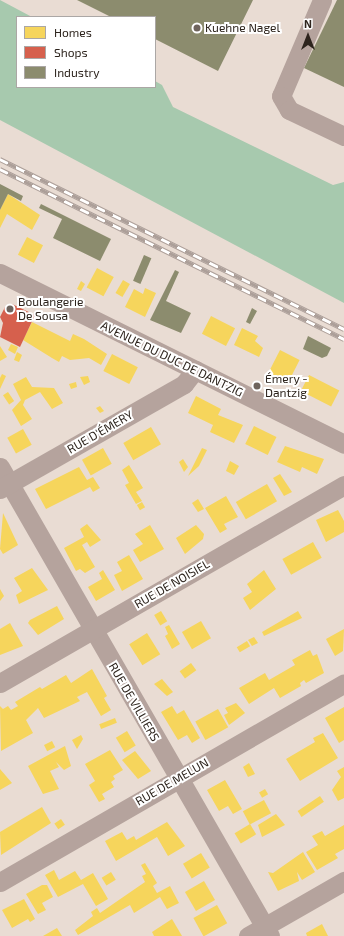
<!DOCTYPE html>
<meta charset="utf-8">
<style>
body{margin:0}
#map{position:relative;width:344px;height:936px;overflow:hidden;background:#e9dcd3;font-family:"Exo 2",sans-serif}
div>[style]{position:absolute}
.forest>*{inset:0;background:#a7c9ae}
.homes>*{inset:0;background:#f6d55c;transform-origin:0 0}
.shops>*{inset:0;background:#d6604d}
.industry>*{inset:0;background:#8c8c6e;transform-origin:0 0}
.minor>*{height:19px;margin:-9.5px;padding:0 9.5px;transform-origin:9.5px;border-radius:9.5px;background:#b5a39d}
.rail>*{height:4.5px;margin-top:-2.25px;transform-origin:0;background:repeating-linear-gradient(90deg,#fff 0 9px,#ac9f99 0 18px);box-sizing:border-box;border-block:1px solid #ac9f99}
.dots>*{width:11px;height:11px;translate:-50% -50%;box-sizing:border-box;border:2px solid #fff;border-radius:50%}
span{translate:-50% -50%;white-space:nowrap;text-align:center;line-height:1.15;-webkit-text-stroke:4px #fff;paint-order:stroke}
.poi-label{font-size:12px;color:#2d241d}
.left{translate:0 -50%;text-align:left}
.street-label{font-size:12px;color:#2d241d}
.legend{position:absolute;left:16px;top:16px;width:140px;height:72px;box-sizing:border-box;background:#fff;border:1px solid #aba7a5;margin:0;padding:5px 7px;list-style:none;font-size:12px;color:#2d241d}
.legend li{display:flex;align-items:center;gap:8px;height:20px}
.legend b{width:20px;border:1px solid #aba7a5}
.north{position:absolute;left:288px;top:16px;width:40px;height:40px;-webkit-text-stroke:3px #fff;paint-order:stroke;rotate:0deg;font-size:11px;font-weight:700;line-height:16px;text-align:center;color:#2d241d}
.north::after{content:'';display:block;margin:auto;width:14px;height:18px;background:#2d241d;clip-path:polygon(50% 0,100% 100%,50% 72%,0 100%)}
</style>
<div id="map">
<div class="forest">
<i style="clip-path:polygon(0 0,32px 17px,17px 17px,17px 87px,155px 87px,155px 81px,162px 85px,173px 107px,333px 185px,344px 182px,344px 303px,0 120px)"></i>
</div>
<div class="homes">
<i style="clip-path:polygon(8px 194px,40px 215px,32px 230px,7px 214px,0 228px,0 210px)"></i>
<i style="left:27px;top:237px;width:18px;height:20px;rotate:27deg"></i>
<i style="left:97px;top:268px;width:19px;height:22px;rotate:28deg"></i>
<i style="left:123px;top:280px;width:8px;height:15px;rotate:30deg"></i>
<i style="clip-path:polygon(81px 281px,85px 284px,81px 291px,77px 289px)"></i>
<i style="clip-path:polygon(145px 288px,156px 293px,145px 317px,125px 307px,134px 289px,143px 294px)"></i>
<i style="left:211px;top:316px;width:27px;height:20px;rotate:27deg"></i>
<i style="clip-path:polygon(32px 322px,70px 341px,73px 334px,84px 339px,107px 354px,101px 365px,89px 358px,70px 360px,62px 356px,59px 362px,52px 358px,23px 340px)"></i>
<i style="clip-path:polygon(242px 328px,258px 336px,255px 341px,263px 348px,259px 357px,234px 345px)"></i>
<i style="clip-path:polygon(11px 344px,18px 347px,15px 354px,8px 350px)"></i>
<i style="clip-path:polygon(0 346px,7px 357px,0 361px)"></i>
<i style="left:280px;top:350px;width:22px;height:28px;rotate:27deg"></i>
<i style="clip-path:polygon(17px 352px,22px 355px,19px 362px,14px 360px)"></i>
<i style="left:112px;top:354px;width:29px;height:19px;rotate:27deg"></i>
<i style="clip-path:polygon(2px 374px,6px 376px,0 389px,0 378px)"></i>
<i style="left:309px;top:375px;width:34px;height:18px;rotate:27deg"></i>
<i style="clip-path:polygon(88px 376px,90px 382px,84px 385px,80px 377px)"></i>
<i style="clip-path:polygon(26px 377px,32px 387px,54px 388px,63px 403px,52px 409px,40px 392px,25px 400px,23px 405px,32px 419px,21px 426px,12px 410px,21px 400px,13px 384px)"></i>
<i style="clip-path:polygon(76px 382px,77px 387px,71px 389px,69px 384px)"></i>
<i style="left:8px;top:392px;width:11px;height:6px;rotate:56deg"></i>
<i style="clip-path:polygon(196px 396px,221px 409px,218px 415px,243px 425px,234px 443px,210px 432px,213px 425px,188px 413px)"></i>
<i style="clip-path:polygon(100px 406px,104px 411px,100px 413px,96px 408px)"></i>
<i style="left:254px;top:426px;width:25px;height:20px;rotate:26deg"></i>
<i style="left:151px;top:427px;width:20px;height:32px;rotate:60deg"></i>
<i style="left:23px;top:429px;width:18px;height:18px;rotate:61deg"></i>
<i style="clip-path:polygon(285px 446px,324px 459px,317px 474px,302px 467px,300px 472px,277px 462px)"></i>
<i style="left:103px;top:448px;width:18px;height:24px;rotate:61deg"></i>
<i style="clip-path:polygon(202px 448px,207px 450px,199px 466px,188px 476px)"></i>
<i style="clip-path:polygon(183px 459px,188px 467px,184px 472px,179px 462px)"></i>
<i style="clip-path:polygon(230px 461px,239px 466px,234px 475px,226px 471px)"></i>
<i style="clip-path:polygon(129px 465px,143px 488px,136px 492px,142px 501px,136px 504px,125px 485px,129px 483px,122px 470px)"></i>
<i style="clip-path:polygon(79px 467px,87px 480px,93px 477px,100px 488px,93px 492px,90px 487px,46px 509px,35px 489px)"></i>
<i style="clip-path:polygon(280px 474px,292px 492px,284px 496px,273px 478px)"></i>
<i style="left:267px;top:484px;width:20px;height:36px;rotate:60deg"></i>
<i style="clip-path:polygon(226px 496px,238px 517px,224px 524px,227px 529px,220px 533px,205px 508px)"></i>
<i style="clip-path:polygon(198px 499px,204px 509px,198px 512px,192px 503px)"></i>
<i style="left:142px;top:502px;width:6px;height:6px;rotate:59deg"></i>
<i style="clip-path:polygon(338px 510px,344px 521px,344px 532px,326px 542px,316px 520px)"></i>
<i style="clip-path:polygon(3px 513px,18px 545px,3px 554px,0 549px)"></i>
<i style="clip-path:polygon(87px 524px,101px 540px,90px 547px,87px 542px,82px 545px,95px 567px,85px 573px,80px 569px,76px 571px,64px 548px,84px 537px,80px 529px)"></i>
<i style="clip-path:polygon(150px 525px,164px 549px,140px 562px,133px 550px,143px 544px,135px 534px)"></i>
<i style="clip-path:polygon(196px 525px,204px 534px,203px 539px,185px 554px,176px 538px)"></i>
<i style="left:313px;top:542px;width:18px;height:35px;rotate:61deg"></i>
<i style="clip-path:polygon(129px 555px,143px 579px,122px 591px,114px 575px,122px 571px,117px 562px)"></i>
<i style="clip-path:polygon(32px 568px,48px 590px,19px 604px,16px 595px,22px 591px,14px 578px)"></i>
<i style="clip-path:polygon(103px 570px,115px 590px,96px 601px,88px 587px,102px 579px,99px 573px)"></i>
<i style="clip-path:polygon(264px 570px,276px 589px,250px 610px,243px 598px,252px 592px,247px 584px)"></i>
<i style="clip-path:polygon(0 589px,4px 596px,0 601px)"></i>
<i style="clip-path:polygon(57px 606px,64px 619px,38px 635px,28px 623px,30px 620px)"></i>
<i style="left:161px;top:611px;width:12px;height:8px;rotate:59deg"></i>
<i style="clip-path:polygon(298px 611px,302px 618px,264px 636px,262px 632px)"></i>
<i style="left:201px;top:621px;width:20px;height:22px;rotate:60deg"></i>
<i style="clip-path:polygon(10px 623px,23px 646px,0 655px,0 629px)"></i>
<i style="clip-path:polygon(169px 625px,180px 644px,172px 649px,165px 636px,168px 634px,165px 627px)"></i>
<i style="clip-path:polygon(344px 629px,343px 651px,335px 656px,326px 639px)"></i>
<i style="left:147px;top:633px;width:25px;height:21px;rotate:58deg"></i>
<i style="clip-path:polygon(254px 637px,258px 643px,252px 646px,248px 640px)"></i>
<i style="left:247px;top:641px;width:6px;height:12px;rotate:59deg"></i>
<i style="clip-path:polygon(310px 650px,313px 656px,317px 654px,324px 673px,306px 683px,304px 680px,300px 683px,301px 686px,280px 698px,274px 688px,249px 704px,239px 688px,265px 673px,269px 680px,295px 665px,292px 660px)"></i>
<i style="left:191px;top:663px;width:9px;height:14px;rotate:54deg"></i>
<i style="clip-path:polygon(92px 669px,107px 696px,104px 698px,111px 710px,101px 716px,87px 692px,77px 697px,80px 701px,44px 718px,38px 708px,26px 720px,33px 733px,1px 751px,0 706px,3px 709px,8px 706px,11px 710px,18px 706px,15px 702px,40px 687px,42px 689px,66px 675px,71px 683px)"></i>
<i style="clip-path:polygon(162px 679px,173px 692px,167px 696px,154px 684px)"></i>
<i style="clip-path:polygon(236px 703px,245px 713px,229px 725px,224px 715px,228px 713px,225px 708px)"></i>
<i style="clip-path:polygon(172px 706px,177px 714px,184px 710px,200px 738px,192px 743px,187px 735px,178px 740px,161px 712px)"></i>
<i style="clip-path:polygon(344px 707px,344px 740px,339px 743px,325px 718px)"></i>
<i style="left:218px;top:709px;width:21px;height:26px;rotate:61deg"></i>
<i style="left:115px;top:718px;width:5px;height:17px;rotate:68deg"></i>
<i style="left:127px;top:731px;width:17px;height:13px;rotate:59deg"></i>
<i style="clip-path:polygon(323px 733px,338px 758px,300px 781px,286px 759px,315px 742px,313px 738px)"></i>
<i style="clip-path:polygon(81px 735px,83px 739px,77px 749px,72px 740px)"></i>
<i style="left:52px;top:741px;width:7px;height:9px;rotate:63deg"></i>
<i style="clip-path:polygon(65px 746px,71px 766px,64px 770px,56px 762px,59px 767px,50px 771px,59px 789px,43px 794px,28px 766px)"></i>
<i style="clip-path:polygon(110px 750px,123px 770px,113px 776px,115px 779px,111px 782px,114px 787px,102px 794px,105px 799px,99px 802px,89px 785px,95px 781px,85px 764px)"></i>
<i style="clip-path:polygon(135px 751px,151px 771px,138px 779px,122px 760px)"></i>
<i style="clip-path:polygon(249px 763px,255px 774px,248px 777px,243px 767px)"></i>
<i style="clip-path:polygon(344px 767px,344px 798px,338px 801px,332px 790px,341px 777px,337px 771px)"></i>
<i style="clip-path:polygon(0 769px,12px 783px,0 790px)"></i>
<i style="clip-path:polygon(225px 780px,242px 809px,233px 814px,228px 806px,219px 811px,207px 790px)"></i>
<i style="left:265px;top:789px;width:6px;height:7px;rotate:59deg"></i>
<i style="left:320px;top:796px;width:7px;height:27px;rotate:56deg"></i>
<i style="left:264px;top:800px;width:15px;height:24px;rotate:62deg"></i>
<i style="clip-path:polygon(42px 807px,51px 823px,1px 855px,0 832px)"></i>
<i style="clip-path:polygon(276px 814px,285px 825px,262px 837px,258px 825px)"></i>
<i style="left:61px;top:819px;width:7px;height:8px;rotate:56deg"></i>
<i style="clip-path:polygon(167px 822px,185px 846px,168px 856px,157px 837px,116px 861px,105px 841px,122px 832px,127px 840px,134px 836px,136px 840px)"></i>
<i style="left:250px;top:824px;width:12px;height:18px;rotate:59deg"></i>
<i style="clip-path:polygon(344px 825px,344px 849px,335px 854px,338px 858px,317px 870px,306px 852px,318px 845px,312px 836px,322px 831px,325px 836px)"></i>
<i style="clip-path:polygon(303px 852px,315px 872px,302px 880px,297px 872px,299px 881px,278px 891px,268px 872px,273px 873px)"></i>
<i style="left:201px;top:853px;width:17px;height:21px;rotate:59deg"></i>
<i style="clip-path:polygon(145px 863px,157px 883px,153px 886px,157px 893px,170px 886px,179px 903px,167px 909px,160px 897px,134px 913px,130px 905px,78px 935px,75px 930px,93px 916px,91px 912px,97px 908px,100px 913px,145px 882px,142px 876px,146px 874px,141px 865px)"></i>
<i style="clip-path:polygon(54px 870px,59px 880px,75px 871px,81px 880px,93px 873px,108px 899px,96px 906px,83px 884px,58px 897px,45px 875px)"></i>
<i style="left:111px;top:872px;width:9px;height:11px;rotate:58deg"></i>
<i style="left:204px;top:881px;width:22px;height:22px;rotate:60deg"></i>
<i style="clip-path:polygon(42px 885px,47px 885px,53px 897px,42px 903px,46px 910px,38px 914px,26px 894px)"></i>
<i style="clip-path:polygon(24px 899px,35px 919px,30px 922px,28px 919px,12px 928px,2px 910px)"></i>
<i style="left:217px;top:905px;width:21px;height:27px;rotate:61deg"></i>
<i style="clip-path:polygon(172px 919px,182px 936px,154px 936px,152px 932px)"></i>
<i style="clip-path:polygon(322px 924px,328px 936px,307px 936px,306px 933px)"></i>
<i style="clip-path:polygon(57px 928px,62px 936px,43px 936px)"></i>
</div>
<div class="shops">
<i style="clip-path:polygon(12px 304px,35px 315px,20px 347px,0 337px,3px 323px,0 317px,5px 307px)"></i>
</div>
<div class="industry">
<i style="clip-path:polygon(77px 0,253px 0,218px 71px,155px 39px,155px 17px,111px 17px)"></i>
<i style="clip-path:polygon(337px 0,344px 0,344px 87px,304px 68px)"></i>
<i style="clip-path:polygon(0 184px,23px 196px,21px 201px,8px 194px,0 210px)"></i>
<i style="clip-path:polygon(41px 204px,111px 239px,100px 261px,53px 238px,62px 219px,39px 208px)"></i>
<i style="left:144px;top:255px;width:8px;height:28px;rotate:23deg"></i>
<i style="clip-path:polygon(175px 270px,179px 272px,166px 301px,191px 313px,181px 333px,150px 320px)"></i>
<i style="clip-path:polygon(252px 308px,257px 311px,250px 324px,246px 322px)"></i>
<i style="clip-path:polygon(308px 336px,331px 348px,327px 356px,322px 358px,303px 349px)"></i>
</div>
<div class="minor">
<i style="left:322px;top:0;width:104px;rotate:113.1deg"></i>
<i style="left:281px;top:96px;width:16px;rotate:60deg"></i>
<i style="left:289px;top:110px;width:61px;rotate:25.3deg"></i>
<i style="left:0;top:273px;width:384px;rotate:26.4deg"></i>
<i style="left:0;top:467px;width:541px;rotate:60.07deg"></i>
<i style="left:0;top:489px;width:212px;rotate:-29.7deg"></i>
<i style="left:184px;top:384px;width:18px;rotate:-52deg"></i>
<i style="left:0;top:683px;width:397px;rotate:-29.9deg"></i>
<i style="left:0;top:882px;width:397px;rotate:-30deg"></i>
<i style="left:248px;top:936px;width:111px;rotate:-29.8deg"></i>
</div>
<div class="rail">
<i style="left:0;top:159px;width:384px;rotate:26.3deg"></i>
<i style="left:0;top:169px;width:384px;rotate:26.3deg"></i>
</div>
<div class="dots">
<i style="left:197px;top:28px;background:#6f645d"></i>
<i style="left:10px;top:309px;background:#6f645d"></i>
<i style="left:257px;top:386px;background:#6f645d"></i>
</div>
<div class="poi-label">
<span class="left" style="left:205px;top:28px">Kuehne Nagel</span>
<span class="left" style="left:18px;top:309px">Boulangerie<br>De Sousa</span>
<span class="left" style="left:265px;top:386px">Émery -<br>Dantzig</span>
</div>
<div class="street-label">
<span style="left:172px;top:359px;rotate:26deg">AVENUE DU DUC DE DANTZIG</span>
<span style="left:100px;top:432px;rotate:-30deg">RUE D'ÉMERY</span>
<span style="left:172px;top:584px;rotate:-30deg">RUE DE NOISIEL</span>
<span style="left:134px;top:702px;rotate:60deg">RUE DE VILLIERS</span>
<span style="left:172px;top:782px;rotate:-30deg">RUE DE MELUN</span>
</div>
<ul class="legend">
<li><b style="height:11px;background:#f6d55c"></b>Homes</li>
<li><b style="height:11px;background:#d6604d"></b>Shops</li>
<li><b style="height:11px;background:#8c8c6e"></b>Industry</li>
</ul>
<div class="north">N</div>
</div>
